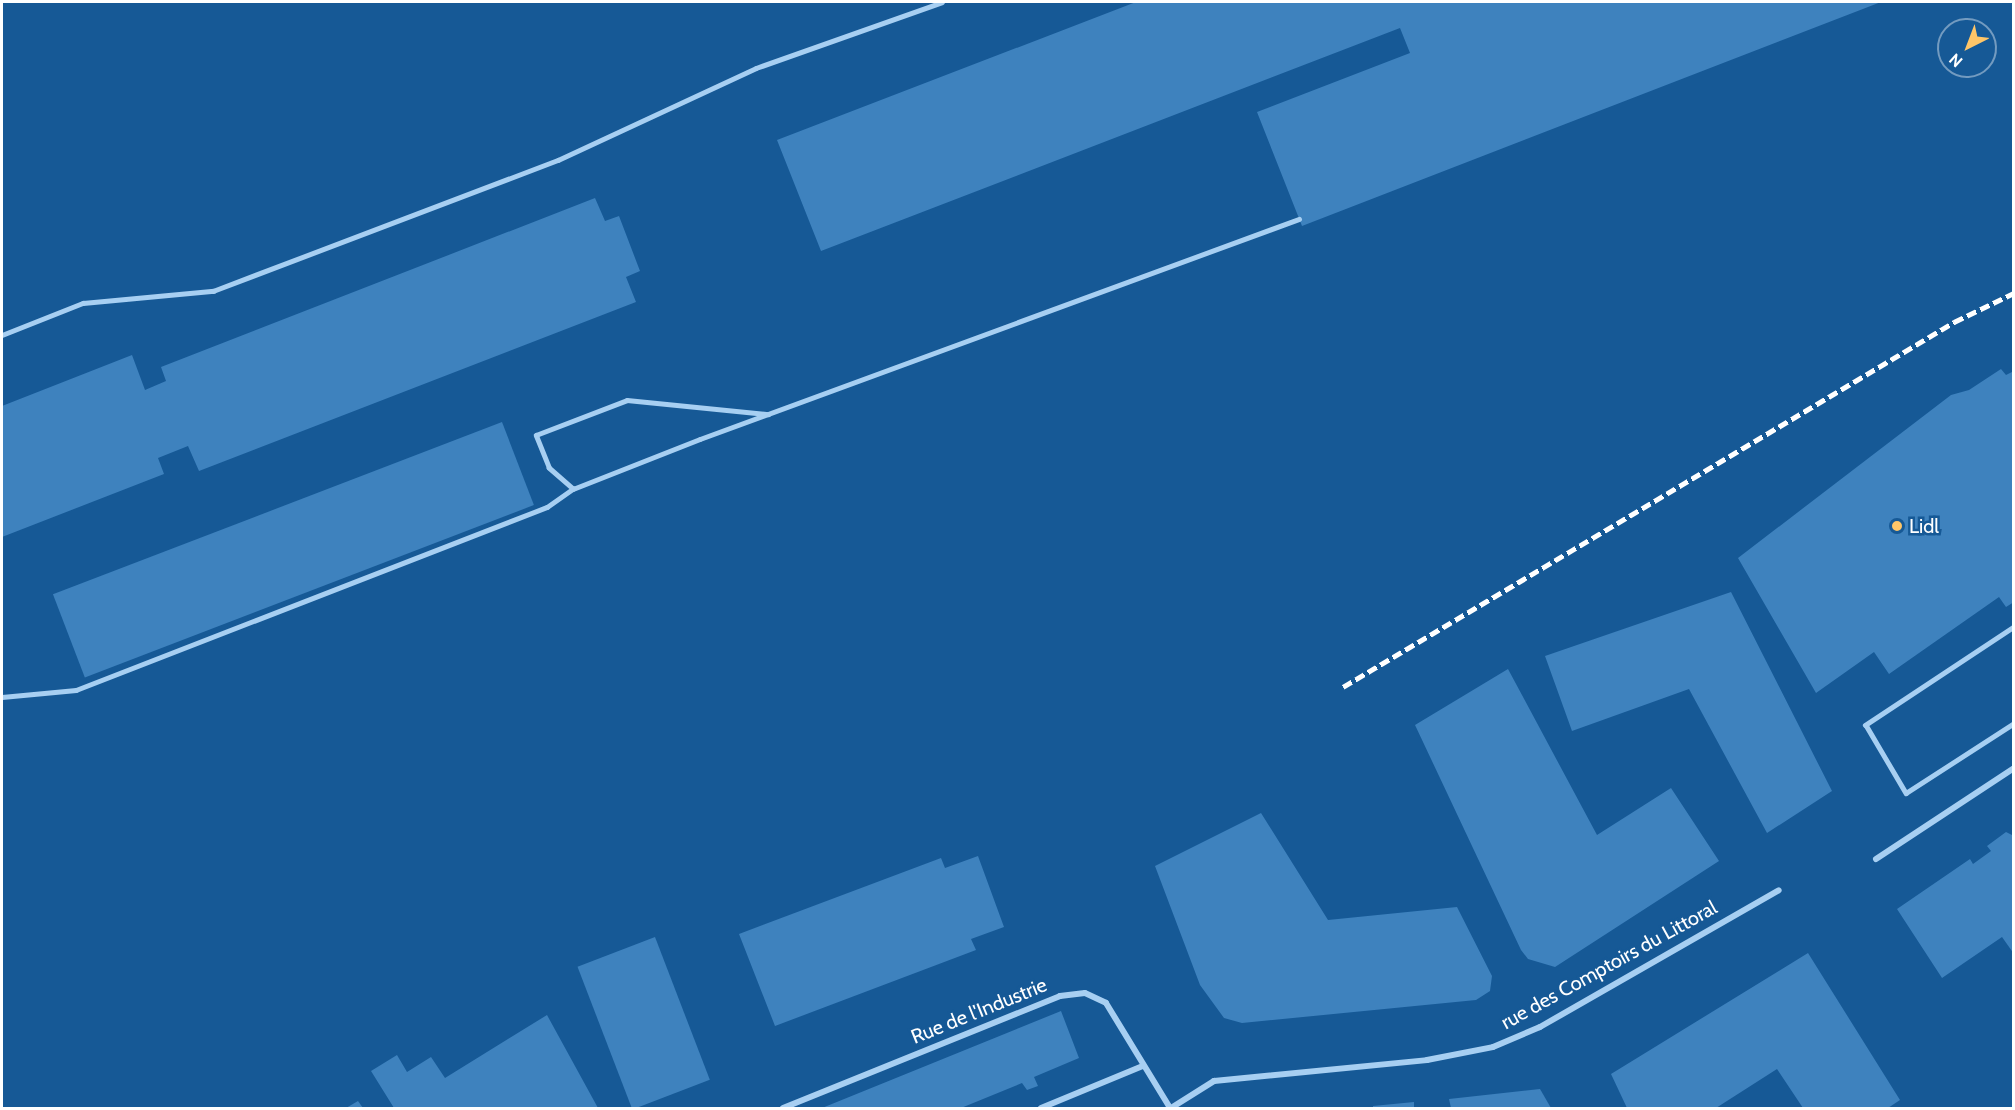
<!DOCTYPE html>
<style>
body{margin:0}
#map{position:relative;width:2015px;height:1110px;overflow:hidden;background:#165996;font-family:Cabin,sans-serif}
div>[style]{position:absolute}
.building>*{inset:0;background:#3e82be;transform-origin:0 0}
.service>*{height:4.5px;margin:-2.25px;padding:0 2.25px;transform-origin:2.25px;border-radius:2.25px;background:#a7cff2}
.minor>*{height:6px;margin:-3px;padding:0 3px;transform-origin:3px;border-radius:3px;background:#a7cff2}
.rail>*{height:4.5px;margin-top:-2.25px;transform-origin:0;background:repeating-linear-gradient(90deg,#fff 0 10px,transparent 0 14.5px)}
.dots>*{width:16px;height:16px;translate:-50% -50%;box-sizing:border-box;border:3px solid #165996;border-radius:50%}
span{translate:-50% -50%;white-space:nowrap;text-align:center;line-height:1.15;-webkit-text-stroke:5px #165996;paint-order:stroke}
.poi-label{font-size:20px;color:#fff}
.left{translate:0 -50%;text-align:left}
.street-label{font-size:20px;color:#fff}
.frame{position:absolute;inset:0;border:3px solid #fff;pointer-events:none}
.north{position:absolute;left:1937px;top:18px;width:60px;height:60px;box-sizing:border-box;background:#165996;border:2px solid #739bc0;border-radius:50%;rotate:222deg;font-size:16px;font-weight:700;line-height:24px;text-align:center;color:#fff}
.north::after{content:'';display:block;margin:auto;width:21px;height:27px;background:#ffc668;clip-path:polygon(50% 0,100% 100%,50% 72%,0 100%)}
</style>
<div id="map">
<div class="building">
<i style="clip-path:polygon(1136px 2px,1881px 2px,1302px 226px,1257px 112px,1410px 53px,1400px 28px,821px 251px,777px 140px)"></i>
<i style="clip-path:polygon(595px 198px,605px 221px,619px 216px,640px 271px,626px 277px,636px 302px,199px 471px,188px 446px,158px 458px,164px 474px,2px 537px,2px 406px,132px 355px,145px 390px,166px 381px,161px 367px)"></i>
<i style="clip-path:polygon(2001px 369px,2006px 375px,2014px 371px,2014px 602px,2006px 607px,1999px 597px,1889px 674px,1874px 652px,1816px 693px,1738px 558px,1951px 395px,1969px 390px)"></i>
<i style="left:502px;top:422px;width:89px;height:481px;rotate:69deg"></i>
<i style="clip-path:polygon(1731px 592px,1832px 791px,1767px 833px,1689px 689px,1572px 731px,1545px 656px)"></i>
<i style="clip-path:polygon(1508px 669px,1597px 835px,1671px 788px,1719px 861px,1555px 967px,1528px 959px,1521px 950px,1415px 725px)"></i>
<i style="clip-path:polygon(1261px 813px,1328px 920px,1457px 907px,1492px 976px,1490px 991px,1476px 1000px,1242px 1023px,1224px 1018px,1200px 985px,1155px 866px)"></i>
<i style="clip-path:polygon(2006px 832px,2014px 836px,2014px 954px,2002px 937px,1942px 978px,1897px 909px,1970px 859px,1973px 864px,1991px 851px,1987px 846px)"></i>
<i style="clip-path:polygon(978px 856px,1004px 927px,971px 939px,976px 950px,775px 1026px,739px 934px,941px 858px,945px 868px)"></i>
<i style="left:655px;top:937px;width:153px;height:83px;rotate:69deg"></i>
<i style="clip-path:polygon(1808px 953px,1900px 1100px,1888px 1108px,1803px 1108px,1777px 1069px,1716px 1108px,1627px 1108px,1611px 1074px)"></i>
<i style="clip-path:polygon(1061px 1011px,1079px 1058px,1034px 1077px,1038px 1086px,1027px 1090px,1022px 1083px,961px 1108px,822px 1108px)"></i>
<i style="clip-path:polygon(547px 1015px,598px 1108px,394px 1108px,371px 1071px,397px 1055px,407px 1072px,431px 1057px,445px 1078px)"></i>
<i style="clip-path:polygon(1540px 1089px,1551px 1108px,1451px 1108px,1449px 1099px)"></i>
<i style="clip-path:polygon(358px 1101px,363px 1108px,346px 1108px)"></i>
<i style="clip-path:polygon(1414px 1102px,1414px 1108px,1373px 1108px,1373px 1106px)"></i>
</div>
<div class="service">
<i style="left:2px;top:335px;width:87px;rotate:-21.6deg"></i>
<i style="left:83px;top:303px;width:131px;rotate:-5.3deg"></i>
<i style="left:213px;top:291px;width:369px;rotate:-20.8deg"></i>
<i style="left:558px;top:160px;width:218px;rotate:-24.9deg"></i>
<i style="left:756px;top:68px;width:197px;rotate:-19.5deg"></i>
<i style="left:573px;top:489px;width:32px;rotate:-139deg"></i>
<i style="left:549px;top:468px;width:35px;rotate:-112deg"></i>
<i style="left:536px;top:435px;width:97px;rotate:-21deg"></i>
<i style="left:627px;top:400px;width:142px;rotate:5.7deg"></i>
<i style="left:2014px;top:627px;width:178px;rotate:146.5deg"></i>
<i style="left:1866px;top:725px;width:79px;rotate:59.5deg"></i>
<i style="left:1906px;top:793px;width:129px;rotate:-32.9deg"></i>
<i style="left:2px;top:697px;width:74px;rotate:-5.4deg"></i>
<i style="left:76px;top:690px;width:505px;rotate:-21.23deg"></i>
<i style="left:547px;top:507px;width:32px;rotate:-35deg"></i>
<i style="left:573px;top:489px;width:136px;rotate:-21.5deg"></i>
<i style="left:700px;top:439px;width:638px;rotate:-20.17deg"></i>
</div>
<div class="minor">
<i style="left:1876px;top:859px;width:165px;rotate:-33.4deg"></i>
<i style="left:783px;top:1108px;width:299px;rotate:-22deg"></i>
<i style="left:1060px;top:996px;width:25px;rotate:-7deg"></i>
<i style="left:1085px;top:993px;width:23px;rotate:25deg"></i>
<i style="left:1106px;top:1003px;width:123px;rotate:58.6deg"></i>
<i style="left:1041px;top:1108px;width:110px;rotate:-22.4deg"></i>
<i style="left:1171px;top:1108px;width:51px;rotate:-32.1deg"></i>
<i style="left:1214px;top:1081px;width:214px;rotate:-5.6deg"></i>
<i style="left:1427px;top:1060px;width:67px;rotate:-11.1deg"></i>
<i style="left:1493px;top:1047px;width:51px;rotate:-23.1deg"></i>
<i style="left:1540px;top:1027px;width:275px;rotate:-29.8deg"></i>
</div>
<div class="rail">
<i style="left:1343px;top:687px;width:712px;rotate:-30.85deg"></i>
<i style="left:1954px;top:322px;width:67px;rotate:-25.8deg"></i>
</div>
<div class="dots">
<i style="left:1897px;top:526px;background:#ffc668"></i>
</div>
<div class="poi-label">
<span class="left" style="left:1909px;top:526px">Lidl</span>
</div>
<div class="street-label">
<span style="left:1609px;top:965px;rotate:-29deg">rue des Comptoirs du Littoral</span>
<span style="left:979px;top:1011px;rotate:-22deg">Rue de l'Industrie</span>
</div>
<div class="frame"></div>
<div class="north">N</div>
</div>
